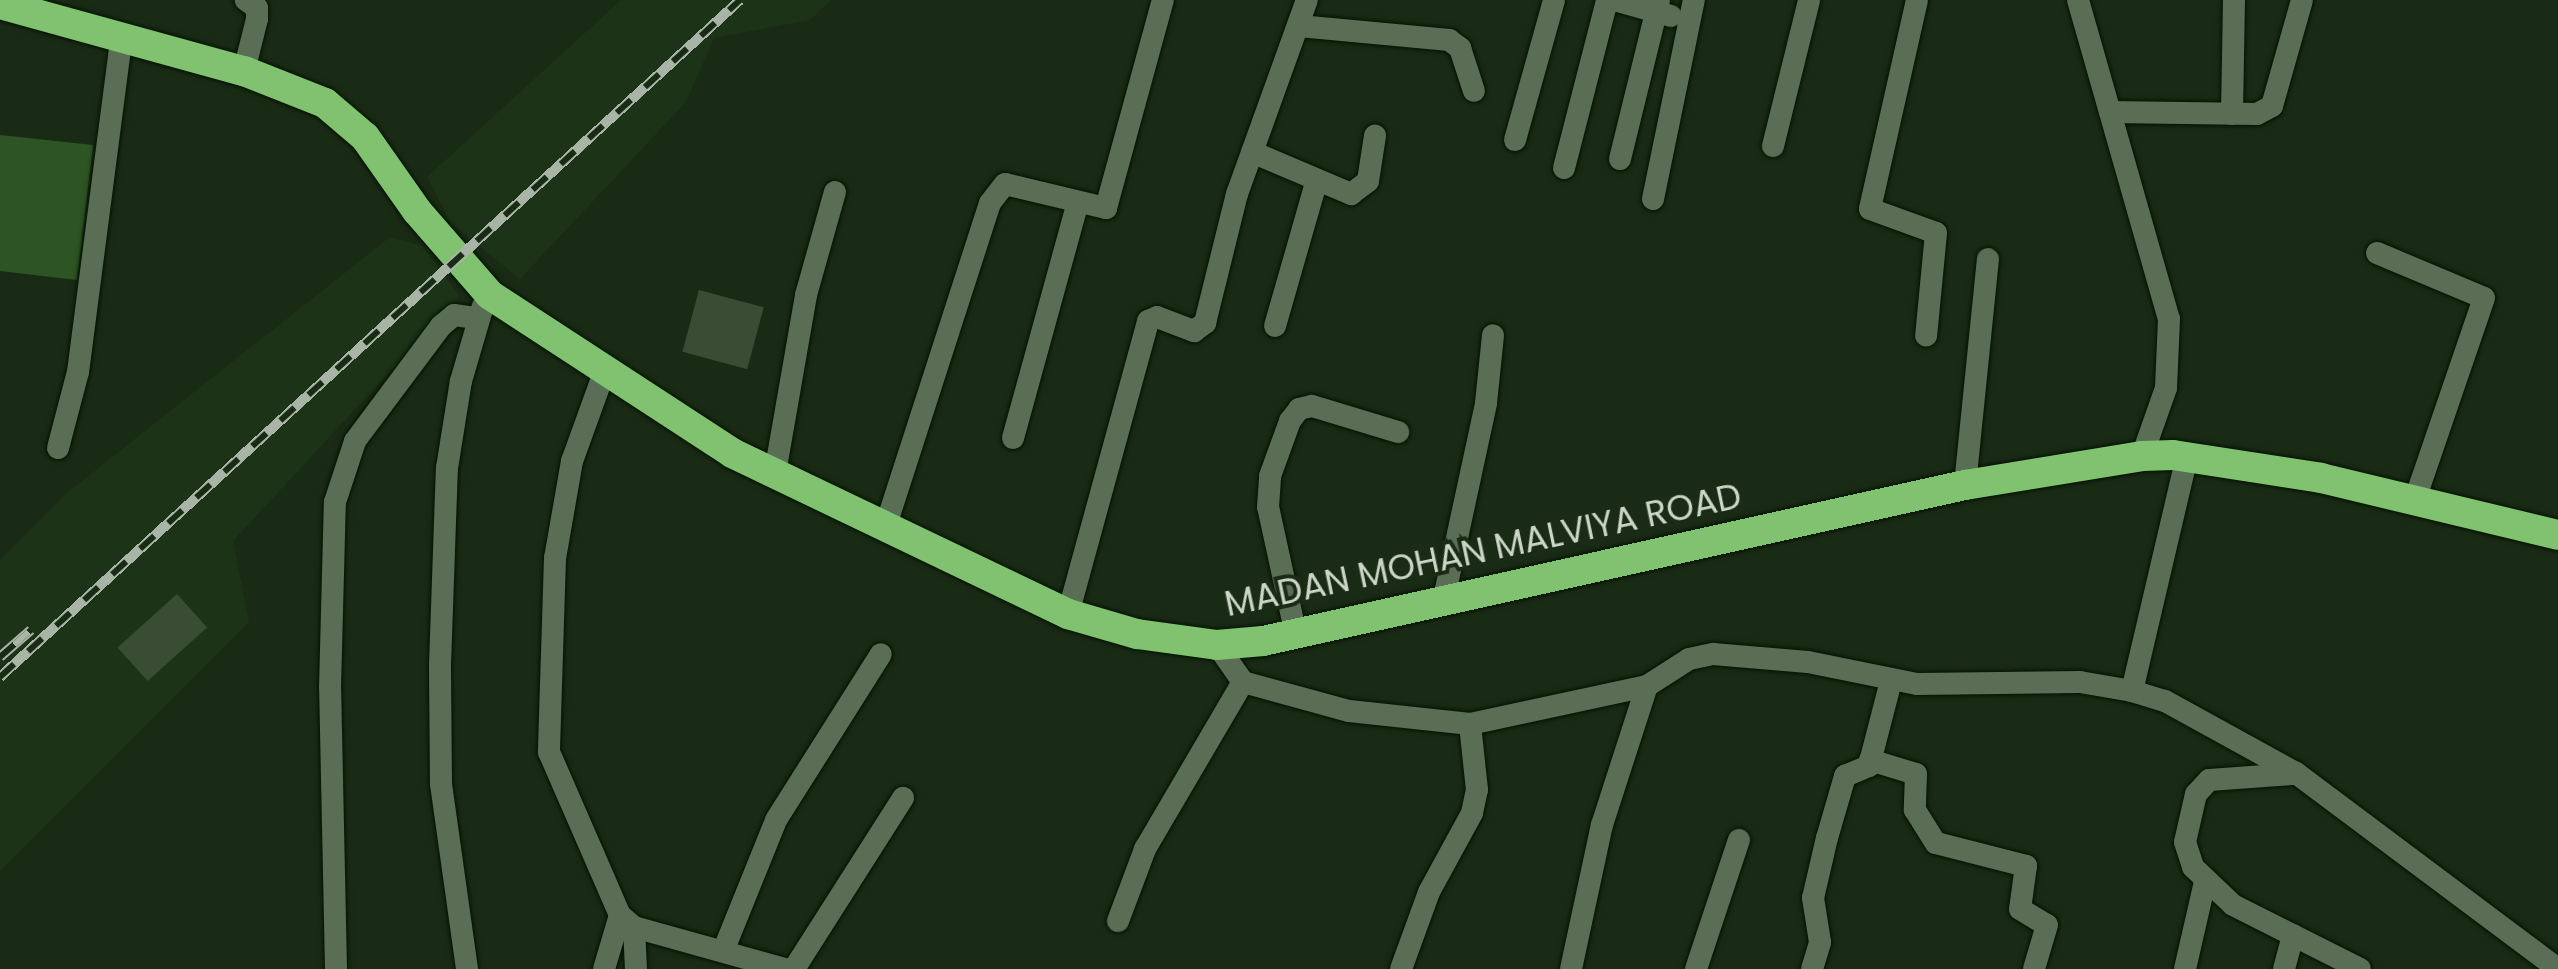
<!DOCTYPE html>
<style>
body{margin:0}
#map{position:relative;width:2558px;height:969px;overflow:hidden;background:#1a2b15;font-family:Poppins,sans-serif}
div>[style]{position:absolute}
.built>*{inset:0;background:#1c3317}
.water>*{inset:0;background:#2d5423}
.building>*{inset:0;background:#394c34;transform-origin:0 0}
.roads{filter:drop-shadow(0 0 2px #041302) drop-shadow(0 0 2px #041302)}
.minor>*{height:22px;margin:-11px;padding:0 11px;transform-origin:11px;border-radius:11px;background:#596e55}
.highway>*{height:30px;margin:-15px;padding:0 15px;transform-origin:15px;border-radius:15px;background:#80c270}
.rail>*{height:10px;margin-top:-5px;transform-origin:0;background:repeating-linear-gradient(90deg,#1a2b15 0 19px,#a8b4a5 0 38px);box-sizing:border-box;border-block:2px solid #a8b4a5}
span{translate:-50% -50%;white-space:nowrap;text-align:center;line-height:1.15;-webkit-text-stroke:8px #1a2b15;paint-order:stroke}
.street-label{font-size:35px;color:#cbd6c8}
</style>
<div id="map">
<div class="built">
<i style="clip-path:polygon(621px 0,831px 0,810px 20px,714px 38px,686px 102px,520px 279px,451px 223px,427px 177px)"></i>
<i style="clip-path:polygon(390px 237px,422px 246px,460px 296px,233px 541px,249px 622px,0 871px,0 560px,68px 492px)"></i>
</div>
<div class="water">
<i style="clip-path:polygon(0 135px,93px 145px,77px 280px,0 271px)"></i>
</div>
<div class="building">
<i style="left:699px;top:290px;width:67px;height:64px;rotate:15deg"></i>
<i style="left:177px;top:594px;width:45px;height:80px;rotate:48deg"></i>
</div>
<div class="roads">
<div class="minor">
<i style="left:1614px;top:0;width:59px;rotate:15.7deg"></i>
<i style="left:1917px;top:0;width:214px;rotate:102.7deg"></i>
<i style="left:1870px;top:209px;width:70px;rotate:20deg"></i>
<i style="left:1936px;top:233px;width:103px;rotate:95.5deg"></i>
<i style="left:2078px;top:0;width:332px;rotate:74.1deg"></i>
<i style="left:2169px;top:319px;width:69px;rotate:92.5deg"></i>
<i style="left:2166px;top:388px;width:72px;rotate:109.4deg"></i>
<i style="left:1299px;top:26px;width:151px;rotate:5.3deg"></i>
<i style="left:1449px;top:40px;width:14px;rotate:36deg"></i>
<i style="left:1460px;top:48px;width:45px;rotate:72deg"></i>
<i style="left:244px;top:71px;width:54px;rotate:-76deg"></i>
<i style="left:257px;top:19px;width:11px;rotate:-90deg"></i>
<i style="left:257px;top:8px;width:14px;rotate:-144deg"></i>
<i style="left:2110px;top:112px;width:147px;rotate:0.8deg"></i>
<i style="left:2257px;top:114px;width:17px;rotate:-28deg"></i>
<i style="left:2272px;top:106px;width:110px;rotate:-74.2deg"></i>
<i style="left:2232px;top:114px;width:114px;rotate:-89deg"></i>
<i style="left:1515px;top:140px;width:145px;rotate:-74.4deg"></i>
<i style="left:1773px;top:146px;width:150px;rotate:-76.1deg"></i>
<i style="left:1252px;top:152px;width:108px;rotate:23deg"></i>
<i style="left:1351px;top:194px;width:21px;rotate:-37deg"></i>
<i style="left:1368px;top:181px;width:46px;rotate:-81.2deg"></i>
<i style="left:1620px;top:159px;width:164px;rotate:-76.2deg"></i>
<i style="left:1564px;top:168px;width:173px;rotate:-75.6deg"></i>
<i style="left:1653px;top:199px;width:203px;rotate:-78.4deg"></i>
<i style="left:2377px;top:253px;width:116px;rotate:22.8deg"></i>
<i style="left:2484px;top:298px;width:213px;rotate:108.9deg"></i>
<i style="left:1275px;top:326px;width:152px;rotate:-74deg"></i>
<i style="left:605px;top:370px;width:97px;rotate:109.9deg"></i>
<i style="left:572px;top:461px;width:98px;rotate:99.9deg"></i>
<i style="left:555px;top:558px;width:194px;rotate:91.8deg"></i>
<i style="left:549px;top:752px;width:178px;rotate:66.5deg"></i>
<i style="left:620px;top:915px;width:18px;rotate:41deg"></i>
<i style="left:634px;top:927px;width:156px;rotate:15.6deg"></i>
<i style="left:1013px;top:438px;width:242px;rotate:-74.6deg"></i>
<i style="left:58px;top:448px;width:79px;rotate:-75.3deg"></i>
<i style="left:78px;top:372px;width:333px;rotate:-82.6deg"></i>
<i style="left:775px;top:473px;width:181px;rotate:-80.1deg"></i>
<i style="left:806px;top:295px;width:107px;rotate:-74.3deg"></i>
<i style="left:1965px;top:485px;width:227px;rotate:-84.2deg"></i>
<i style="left:886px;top:525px;width:338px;rotate:-72.1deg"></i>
<i style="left:990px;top:203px;width:24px;rotate:-52deg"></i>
<i style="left:1005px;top:184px;width:104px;rotate:13.4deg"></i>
<i style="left:1106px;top:208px;width:216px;rotate:-74.7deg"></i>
<i style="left:1444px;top:598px;width:199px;rotate:-77.8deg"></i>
<i style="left:1486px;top:403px;width:68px;rotate:-84.1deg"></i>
<i style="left:1068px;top:614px;width:304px;rotate:-74.7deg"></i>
<i style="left:1148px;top:321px;width:10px;rotate:-24deg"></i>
<i style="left:1157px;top:317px;width:40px;rotate:21deg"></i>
<i style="left:1194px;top:331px;width:14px;rotate:-36deg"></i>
<i style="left:1205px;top:323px;width:133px;rotate:-76.1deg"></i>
<i style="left:1237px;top:194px;width:206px;rotate:-70.2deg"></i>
<i style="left:1296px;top:635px;width:131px;rotate:-102.3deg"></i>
<i style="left:1268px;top:507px;width:31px;rotate:-86deg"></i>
<i style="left:1270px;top:476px;width:59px;rotate:-70deg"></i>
<i style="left:1290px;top:421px;width:15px;rotate:-53deg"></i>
<i style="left:1299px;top:409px;width:13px;rotate:-13deg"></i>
<i style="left:1312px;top:406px;width:90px;rotate:16.8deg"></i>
<i style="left:1217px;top:645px;width:45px;rotate:54.9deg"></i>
<i style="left:1243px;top:682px;width:110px;rotate:15.3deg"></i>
<i style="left:1349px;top:711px;width:122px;rotate:6.1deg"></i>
<i style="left:1470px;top:724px;width:181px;rotate:-12.1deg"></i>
<i style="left:1647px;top:686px;width:50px;rotate:-32.7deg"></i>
<i style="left:1689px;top:659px;width:25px;rotate:-12deg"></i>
<i style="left:1713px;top:654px;width:95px;rotate:4.8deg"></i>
<i style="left:1808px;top:662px;width:111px;rotate:11.4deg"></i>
<i style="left:1917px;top:684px;width:163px;rotate:-0.7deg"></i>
<i style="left:2080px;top:682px;width:53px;rotate:9.8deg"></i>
<i style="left:2132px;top:691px;width:34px;rotate:17deg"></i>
<i style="left:2165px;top:701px;width:149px;rotate:28.8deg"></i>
<i style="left:2296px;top:773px;width:327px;rotate:36.8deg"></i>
<i style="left:2132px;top:691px;width:240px;rotate:-76.8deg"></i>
<i style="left:1870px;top:760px;width:48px;rotate:16.9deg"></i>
<i style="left:1916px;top:774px;width:36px;rotate:92deg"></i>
<i style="left:1915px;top:810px;width:39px;rotate:58deg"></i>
<i style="left:1936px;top:843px;width:93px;rotate:14.3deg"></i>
<i style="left:2026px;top:866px;width:43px;rotate:97.9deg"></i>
<i style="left:2020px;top:909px;width:31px;rotate:31deg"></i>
<i style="left:2047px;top:925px;width:46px;rotate:106.5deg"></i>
<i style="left:2292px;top:774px;width:83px;rotate:175.9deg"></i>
<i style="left:2209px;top:780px;width:19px;rotate:133deg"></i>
<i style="left:2196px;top:794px;width:49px;rotate:102.9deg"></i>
<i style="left:2185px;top:842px;width:26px;rotate:72deg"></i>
<i style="left:2193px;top:867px;width:55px;rotate:43.5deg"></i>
<i style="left:2233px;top:905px;width:142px;rotate:26.7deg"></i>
<i style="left:1118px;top:921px;width:77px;rotate:-69.4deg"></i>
<i style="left:1145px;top:849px;width:194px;rotate:-59.6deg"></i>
<i style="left:634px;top:927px;width:42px;rotate:87.3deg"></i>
<i style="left:724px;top:949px;width:139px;rotate:-68deg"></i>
<i style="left:776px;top:820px;width:196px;rotate:-57.7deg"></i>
<i style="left:336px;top:969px;width:281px;rotate:-91.2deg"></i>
<i style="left:330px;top:688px;width:186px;rotate:-88.5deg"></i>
<i style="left:335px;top:502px;width:64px;rotate:-71.8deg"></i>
<i style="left:355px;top:441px;width:144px;rotate:-53.2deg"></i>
<i style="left:441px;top:326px;width:17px;rotate:-40deg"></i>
<i style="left:454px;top:315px;width:21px;rotate:8deg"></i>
<i style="left:467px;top:969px;width:187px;rotate:-98deg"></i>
<i style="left:441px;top:784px;width:119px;rotate:-90.5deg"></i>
<i style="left:440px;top:665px;width:197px;rotate:-88deg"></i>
<i style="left:447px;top:468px;width:88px;rotate:-80.9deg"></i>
<i style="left:461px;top:381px;width:78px;rotate:-73.7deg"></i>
<i style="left:604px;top:969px;width:56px;rotate:-73.5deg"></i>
<i style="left:794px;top:969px;width:203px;rotate:-57.5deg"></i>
<i style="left:1401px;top:969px;width:82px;rotate:-70deg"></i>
<i style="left:1429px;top:892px;width:90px;rotate:-61.4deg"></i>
<i style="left:1472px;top:813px;width:24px;rotate:-78deg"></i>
<i style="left:1477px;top:790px;width:66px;rotate:-96.1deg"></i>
<i style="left:1571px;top:969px;width:147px;rotate:-77.9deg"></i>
<i style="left:1602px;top:825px;width:146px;rotate:-72.1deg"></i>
<i style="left:1696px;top:969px;width:136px;rotate:-71.6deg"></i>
<i style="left:1812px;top:969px;width:28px;rotate:-73deg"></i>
<i style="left:1820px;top:942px;width:45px;rotate:-99deg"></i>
<i style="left:1813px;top:898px;width:62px;rotate:-76.9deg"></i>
<i style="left:1827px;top:838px;width:65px;rotate:-73.8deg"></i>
<i style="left:1845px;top:776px;width:26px;rotate:-23deg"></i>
<i style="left:1869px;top:766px;width:88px;rotate:-75.5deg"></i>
<i style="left:2185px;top:969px;width:89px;rotate:-77.1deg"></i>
<i style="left:2284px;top:969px;width:35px;rotate:-75deg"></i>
</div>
<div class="highway">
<i style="left:0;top:4px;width:253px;rotate:15.4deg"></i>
<i style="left:244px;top:71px;width:87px;rotate:21.6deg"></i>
<i style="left:325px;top:103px;width:52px;rotate:40.4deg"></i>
<i style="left:365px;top:137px;width:90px;rotate:54.9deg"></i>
<i style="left:417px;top:211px;width:111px;rotate:49deg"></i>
<i style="left:490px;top:295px;width:289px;rotate:33.1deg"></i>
<i style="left:732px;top:453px;width:373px;rotate:25.6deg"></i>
<i style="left:1068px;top:614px;width:72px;rotate:16.2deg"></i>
<i style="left:1137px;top:634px;width:81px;rotate:7.8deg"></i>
<i style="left:1217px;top:645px;width:46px;rotate:-5deg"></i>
<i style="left:1263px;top:641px;width:719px;rotate:-12.53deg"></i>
<i style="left:1965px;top:485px;width:179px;rotate:-9.3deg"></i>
<i style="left:2142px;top:456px;width:31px;rotate:-2deg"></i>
<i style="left:2173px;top:455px;width:150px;rotate:8.8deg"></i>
<i style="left:2321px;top:478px;width:244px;rotate:13.5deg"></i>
</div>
</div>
<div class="rail">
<i style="left:0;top:657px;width:41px;rotate:-41.1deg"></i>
<i style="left:0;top:677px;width:1003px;rotate:-42.45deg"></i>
</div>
<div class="street-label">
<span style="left:1483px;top:550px;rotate:-12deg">MADAN MOHAN MALVIYA ROAD</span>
</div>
</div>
